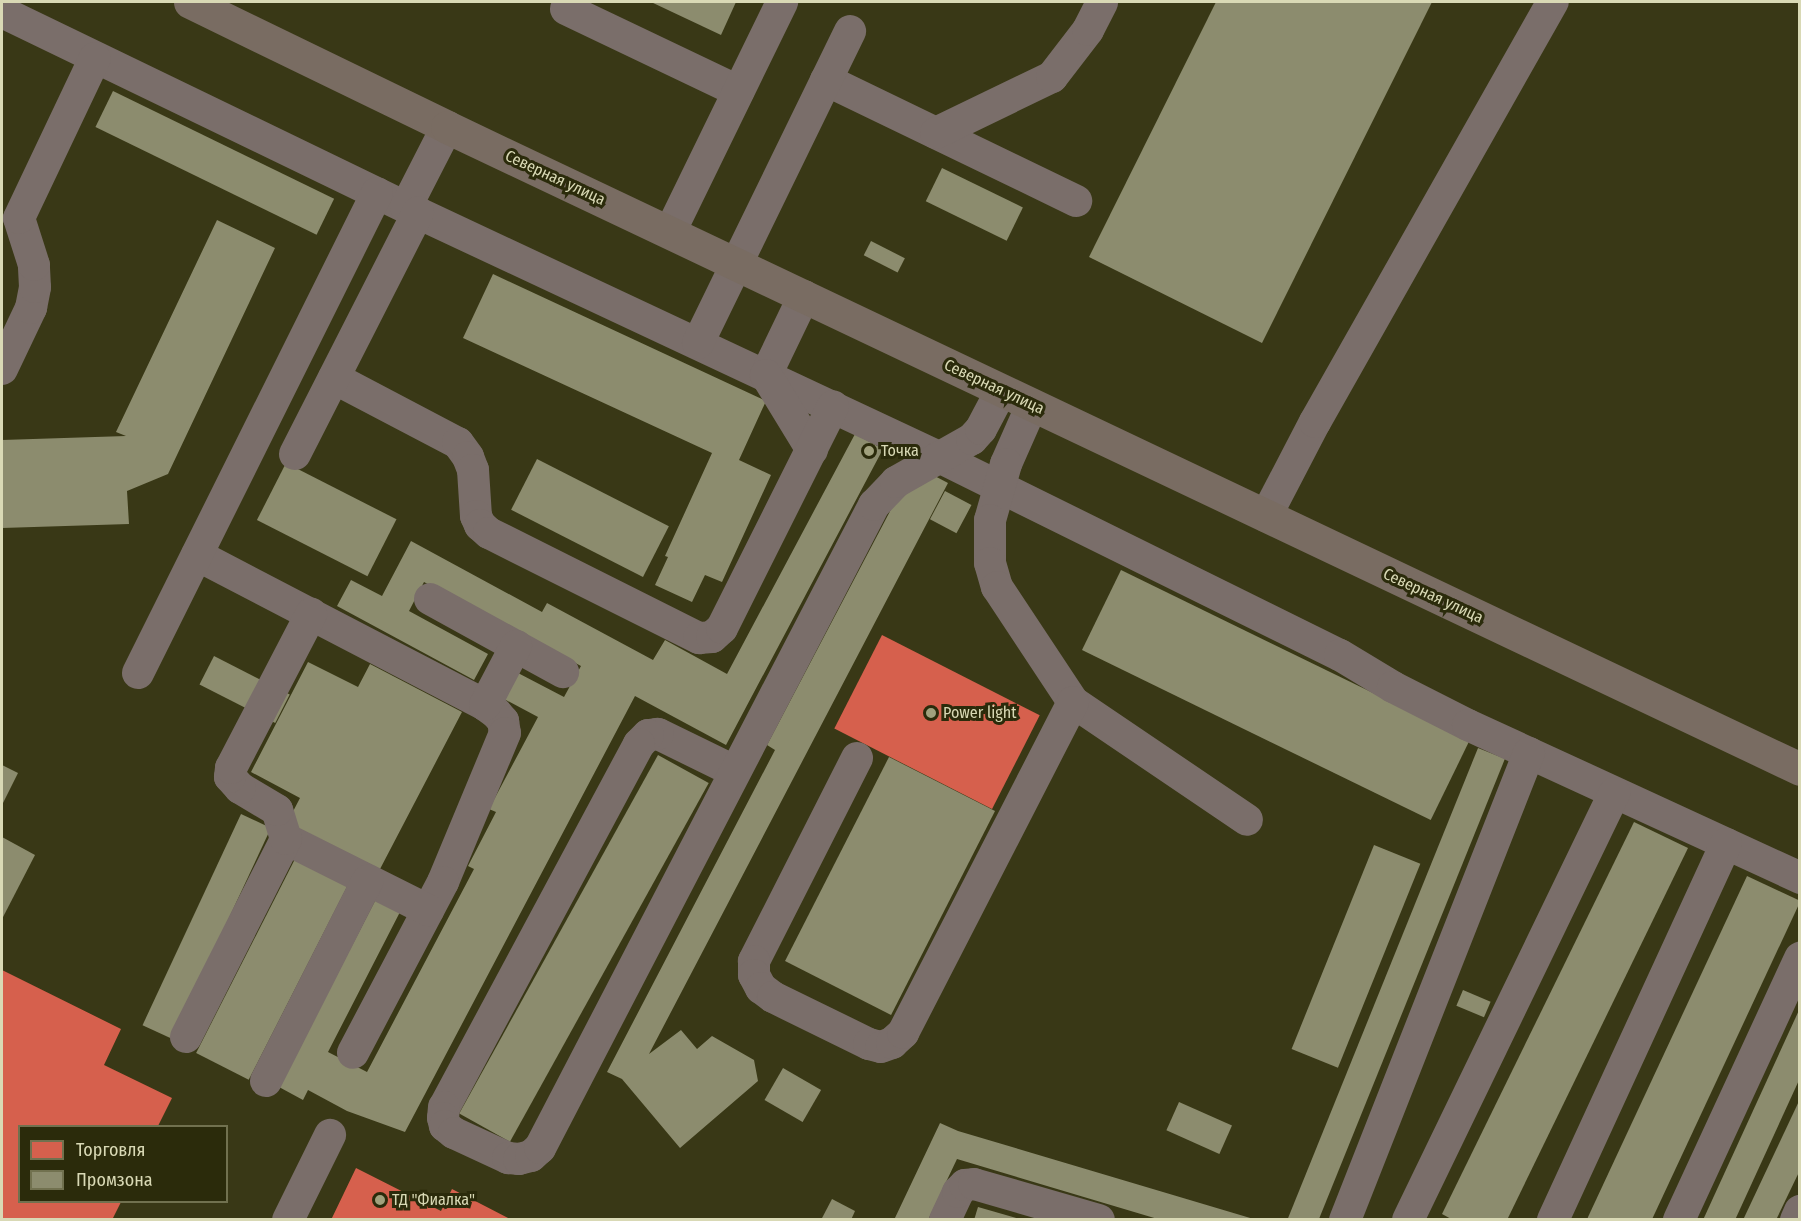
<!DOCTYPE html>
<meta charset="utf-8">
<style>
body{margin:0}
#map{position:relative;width:1801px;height:1221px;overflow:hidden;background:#393816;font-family:"Fira Sans Condensed",sans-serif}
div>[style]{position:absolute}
.shops>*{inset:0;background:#d6604d;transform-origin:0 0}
.industry>*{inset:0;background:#8c8c6e;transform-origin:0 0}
.minor>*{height:32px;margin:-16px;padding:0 16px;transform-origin:16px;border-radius:16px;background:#7a6e6a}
.major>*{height:33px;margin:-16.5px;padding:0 16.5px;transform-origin:16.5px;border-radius:16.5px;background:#796c62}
.dots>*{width:16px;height:16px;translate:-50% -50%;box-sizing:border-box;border:3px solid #2b2b0b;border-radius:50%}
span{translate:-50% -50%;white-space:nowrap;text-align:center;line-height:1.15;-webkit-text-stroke:6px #2b2b0b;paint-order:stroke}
.street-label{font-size:16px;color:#d9d9b5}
.poi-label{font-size:16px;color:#d9d9b5}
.left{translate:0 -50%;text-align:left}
.frame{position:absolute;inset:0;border:3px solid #d9d9b5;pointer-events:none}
.legend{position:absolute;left:18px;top:1125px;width:210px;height:78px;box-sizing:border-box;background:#2b2b0b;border:2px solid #71714f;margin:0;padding:8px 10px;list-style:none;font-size:18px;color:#d9d9b5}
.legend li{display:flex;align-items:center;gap:12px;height:30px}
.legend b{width:30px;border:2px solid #71714f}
</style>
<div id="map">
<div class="shops">
<i style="left:882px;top:635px;width:177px;height:105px;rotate:27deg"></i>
<i style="clip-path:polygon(2px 970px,121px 1029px,104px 1065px,172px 1098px,158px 1126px,20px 1126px,20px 1202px,121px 1202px,112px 1220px,2px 1220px)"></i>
<i style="clip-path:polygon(356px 1168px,441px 1211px,452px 1189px,512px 1220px,331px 1220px)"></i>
</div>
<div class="industry">
<i style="clip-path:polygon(651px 2px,736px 2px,721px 35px)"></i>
<i style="clip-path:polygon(1216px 2px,1432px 2px,1262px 343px,1089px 257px)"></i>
<i style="left:113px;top:91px;width:246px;height:40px;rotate:26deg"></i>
<i style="left:942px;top:168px;width:90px;height:37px;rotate:26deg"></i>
<i style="clip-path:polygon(217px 220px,275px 248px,168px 474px,127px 491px,129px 524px,2px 528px,2px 440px,126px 436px,116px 432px)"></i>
<i style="left:871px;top:241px;width:38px;height:16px;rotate:27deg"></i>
<i style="clip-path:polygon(493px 274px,766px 401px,739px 460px,771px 475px,722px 582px,705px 575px,692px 602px,655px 585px,668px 557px,665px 556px,712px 453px,463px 338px)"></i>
<i style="clip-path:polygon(855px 434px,883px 449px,726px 745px,635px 696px,405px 1132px,347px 1111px,308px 1090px,303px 1100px,279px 1087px,376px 899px,400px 912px,328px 1052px,367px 1072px,474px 869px,468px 866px,496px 812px,489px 809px,538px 717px,504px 699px,518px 673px,564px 697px,581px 666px,424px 582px,409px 611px,488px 654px,474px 680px,337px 606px,351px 580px,382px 596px,411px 541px,542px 612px,547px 603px,653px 660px,665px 640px,727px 674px)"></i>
<i style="left:537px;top:459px;width:148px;height:57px;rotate:27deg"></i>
<i style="left:286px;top:463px;width:124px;height:64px;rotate:27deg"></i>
<i style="clip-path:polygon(929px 473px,948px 483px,649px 1054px,681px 1030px,697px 1049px,712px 1036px,754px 1060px,758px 1081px,680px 1148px,622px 1079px,607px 1072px,775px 750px,767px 745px,897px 498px)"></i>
<i style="left:945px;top:491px;width:30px;height:32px;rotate:28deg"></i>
<i style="left:1121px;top:570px;width:388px;height:89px;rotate:26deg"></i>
<i style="left:214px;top:656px;width:85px;height:32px;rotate:27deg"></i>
<i style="clip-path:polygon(308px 662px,358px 687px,370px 664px,462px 712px,379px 871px,287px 823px,300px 798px,251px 772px)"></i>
<i style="left:1478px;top:748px;width:29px;height:508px;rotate:22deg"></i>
<i style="left:658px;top:755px;width:58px;height:410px;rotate:29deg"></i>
<i style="left:889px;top:757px;width:119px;height:229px;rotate:27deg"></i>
<i style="clip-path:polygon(2px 765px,18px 773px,2px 805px)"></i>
<i style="left:241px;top:814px;width:33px;height:233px;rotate:25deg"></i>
<i style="clip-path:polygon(1634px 822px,1688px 848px,1507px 1220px,1453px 1220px,1442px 1214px)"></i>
<i style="clip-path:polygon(2px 837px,35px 855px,2px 919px)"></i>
<i style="left:1374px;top:845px;width:50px;height:220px;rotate:22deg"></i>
<i style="left:296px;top:857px;width:59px;height:220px;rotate:27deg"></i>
<i style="left:1747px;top:876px;width:59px;height:377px;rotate:25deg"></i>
<i style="left:1463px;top:990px;width:30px;height:17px;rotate:23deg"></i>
<i style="clip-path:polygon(1800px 1008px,1800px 1078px,1735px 1220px,1703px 1220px)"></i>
<i style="left:783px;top:1068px;width:44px;height:37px;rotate:30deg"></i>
<i style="clip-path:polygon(1800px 1099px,1800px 1170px,1776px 1220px,1743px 1220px)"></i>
<i style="left:1179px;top:1102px;width:58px;height:31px;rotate:24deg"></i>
<i style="clip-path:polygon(940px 1123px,958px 1131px,1257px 1220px,1161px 1220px,957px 1159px,928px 1220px,894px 1220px)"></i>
<i style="clip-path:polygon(832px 1199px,855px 1211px,851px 1220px,821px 1220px)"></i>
<i style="clip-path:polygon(978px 1207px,1020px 1219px,1020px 1220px,974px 1220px)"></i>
</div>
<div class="minor">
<i style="left:566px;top:9px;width:191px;rotate:25.5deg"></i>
<i style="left:2px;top:12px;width:462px;rotate:25.8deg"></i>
<i style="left:418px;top:213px;width:575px;rotate:25.1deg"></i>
<i style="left:939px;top:457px;width:447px;rotate:26.3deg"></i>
<i style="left:1340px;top:655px;width:62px;rotate:31.1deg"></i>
<i style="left:1393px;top:687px;width:84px;rotate:26.9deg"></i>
<i style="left:1468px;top:725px;width:366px;rotate:24.7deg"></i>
<i style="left:826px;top:80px;width:278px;rotate:25.8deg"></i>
<i style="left:936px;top:133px;width:129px;rotate:-25.8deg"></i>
<i style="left:1052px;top:77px;width:59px;rotate:-52.5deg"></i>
<i style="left:1088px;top:30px;width:31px;rotate:-63deg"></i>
<i style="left:406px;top:207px;width:90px;rotate:-62.9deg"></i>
<i style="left:670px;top:232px;width:256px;rotate:-64deg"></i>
<i style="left:804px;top:296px;width:88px;rotate:115.7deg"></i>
<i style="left:766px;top:375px;width:88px;rotate:58.5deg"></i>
<i style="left:698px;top:343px;width:347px;rotate:-64deg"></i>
<i style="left:2px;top:369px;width:68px;rotate:-64.6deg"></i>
<i style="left:31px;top:308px;width:21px;rotate:-79deg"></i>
<i style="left:35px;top:287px;width:22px;rotate:-93deg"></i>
<i style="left:34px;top:265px;width:49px;rotate:-107.7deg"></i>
<i style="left:19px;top:218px;width:177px;rotate:-64.6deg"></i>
<i style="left:334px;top:378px;width:140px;rotate:27.7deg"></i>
<i style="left:458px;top:443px;width:17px;rotate:54deg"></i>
<i style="left:468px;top:457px;width:14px;rotate:69deg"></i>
<i style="left:473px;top:470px;width:46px;rotate:86.3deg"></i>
<i style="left:476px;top:516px;width:10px;rotate:66deg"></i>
<i style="left:480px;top:525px;width:12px;rotate:42deg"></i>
<i style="left:489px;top:533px;width:235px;rotate:26.6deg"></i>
<i style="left:699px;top:638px;width:13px;rotate:-4deg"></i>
<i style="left:712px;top:637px;width:13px;rotate:-42deg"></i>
<i style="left:722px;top:628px;width:248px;rotate:-63.4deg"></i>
<i style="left:1032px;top:405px;width:64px;rotate:113.8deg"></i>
<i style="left:1006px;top:464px;width:58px;rotate:105.9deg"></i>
<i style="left:990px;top:520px;width:43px;rotate:90deg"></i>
<i style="left:990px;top:563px;width:25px;rotate:74deg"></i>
<i style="left:997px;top:587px;width:138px;rotate:56.5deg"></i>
<i style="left:1073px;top:702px;width:210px;rotate:34.1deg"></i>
<i style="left:295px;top:454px;width:271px;rotate:-63deg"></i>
<i style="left:1266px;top:516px;width:106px;rotate:-62.5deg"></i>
<i style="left:1315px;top:422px;width:483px;rotate:-60.5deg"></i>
<i style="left:197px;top:555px;width:325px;rotate:27.5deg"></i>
<i style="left:485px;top:705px;width:14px;rotate:36deg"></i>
<i style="left:496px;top:713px;width:11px;rotate:49deg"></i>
<i style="left:503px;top:721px;width:12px;rotate:81deg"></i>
<i style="left:505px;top:733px;width:161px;rotate:112.6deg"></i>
<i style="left:443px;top:882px;width:193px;rotate:117.8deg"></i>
<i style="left:430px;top:599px;width:152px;rotate:28.8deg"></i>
<i style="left:138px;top:673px;width:536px;rotate:-63.53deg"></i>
<i style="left:485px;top:705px;width:67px;rotate:-62.3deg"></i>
<i style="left:857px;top:758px;width:228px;rotate:116.9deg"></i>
<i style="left:754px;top:961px;width:14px;rotate:90deg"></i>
<i style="left:754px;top:975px;width:15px;rotate:62deg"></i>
<i style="left:761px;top:988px;width:15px;rotate:37deg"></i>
<i style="left:773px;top:997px;width:107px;rotate:26.1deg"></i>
<i style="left:869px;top:1044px;width:12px;rotate:14deg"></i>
<i style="left:881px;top:1047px;width:12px;rotate:-20deg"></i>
<i style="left:892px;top:1043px;width:15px;rotate:-42deg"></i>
<i style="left:903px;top:1033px;width:372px;rotate:-62.8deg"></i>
<i style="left:734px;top:771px;width:85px;rotate:-154deg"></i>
<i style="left:658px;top:734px;width:10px;rotate:174deg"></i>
<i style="left:648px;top:735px;width:13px;rotate:135deg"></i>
<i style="left:639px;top:744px;width:412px;rotate:118.2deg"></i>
<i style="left:444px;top:1107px;width:11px;rotate:95deg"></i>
<i style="left:443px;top:1118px;width:8px;rotate:76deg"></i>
<i style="left:445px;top:1126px;width:11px;rotate:38deg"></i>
<i style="left:454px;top:1133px;width:60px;rotate:24.8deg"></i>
<i style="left:508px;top:1158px;width:11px;rotate:5deg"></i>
<i style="left:519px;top:1159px;width:12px;rotate:-14deg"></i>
<i style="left:531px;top:1156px;width:12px;rotate:-42deg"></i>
<i style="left:540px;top:1148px;width:725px;rotate:-62.55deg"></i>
<i style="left:874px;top:505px;width:32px;rotate:-46deg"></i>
<i style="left:896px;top:482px;width:87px;rotate:-29.5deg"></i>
<i style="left:972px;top:439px;width:13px;rotate:-48deg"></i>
<i style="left:981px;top:429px;width:43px;rotate:-62.2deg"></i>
<i style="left:286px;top:839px;width:159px;rotate:26.6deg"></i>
<i style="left:186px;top:1037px;width:222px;rotate:-63.2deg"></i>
<i style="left:286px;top:839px;width:30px;rotate:-107deg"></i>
<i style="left:277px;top:810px;width:43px;rotate:-149.3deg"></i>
<i style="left:240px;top:788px;width:15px;rotate:-132deg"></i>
<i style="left:230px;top:777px;width:9px;rotate:-84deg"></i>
<i style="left:231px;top:768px;width:174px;rotate:-62.5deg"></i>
<i style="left:266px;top:1081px;width:225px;rotate:-63.1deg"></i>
<i style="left:288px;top:1220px;width:95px;rotate:-63.7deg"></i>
<i style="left:945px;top:1220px;width:31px;rotate:-65deg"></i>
<i style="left:958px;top:1192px;width:10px;rotate:-45deg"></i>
<i style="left:965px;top:1185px;width:9px;rotate:-6deg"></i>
<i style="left:974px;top:1184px;width:130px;rotate:16.1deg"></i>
<i style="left:1345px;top:1220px;width:502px;rotate:-68.5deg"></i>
<i style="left:1408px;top:1220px;width:474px;rotate:-64.2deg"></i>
<i style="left:1553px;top:1220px;width:414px;rotate:-65.3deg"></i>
<i style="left:1679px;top:1220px;width:289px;rotate:-65.2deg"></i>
<i style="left:1796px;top:1220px;width:10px;rotate:-66deg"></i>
</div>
<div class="major">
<i style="left:190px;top:2px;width:286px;rotate:25.9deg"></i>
<i style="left:447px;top:127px;width:1498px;rotate:25.38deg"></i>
</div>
<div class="dots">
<i style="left:869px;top:451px;background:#a1a17d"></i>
<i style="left:931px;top:713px;background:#a1a17d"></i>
<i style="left:380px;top:1200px;background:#a1a17d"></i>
</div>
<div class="street-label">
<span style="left:555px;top:178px;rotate:25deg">Северная улица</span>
<span style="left:994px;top:387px;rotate:25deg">Северная улица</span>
<span style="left:1433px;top:596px;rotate:25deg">Северная улица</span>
</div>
<div class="poi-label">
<span class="left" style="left:881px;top:451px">Точка</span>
<span class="left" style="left:943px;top:713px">Power light</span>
<span class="left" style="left:392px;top:1200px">ТД "Фиалка"</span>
</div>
<div class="frame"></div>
<ul class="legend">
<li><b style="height:16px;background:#d6604d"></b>Торговля</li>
<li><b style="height:16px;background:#8c8c6e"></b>Промзона</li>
</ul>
</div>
